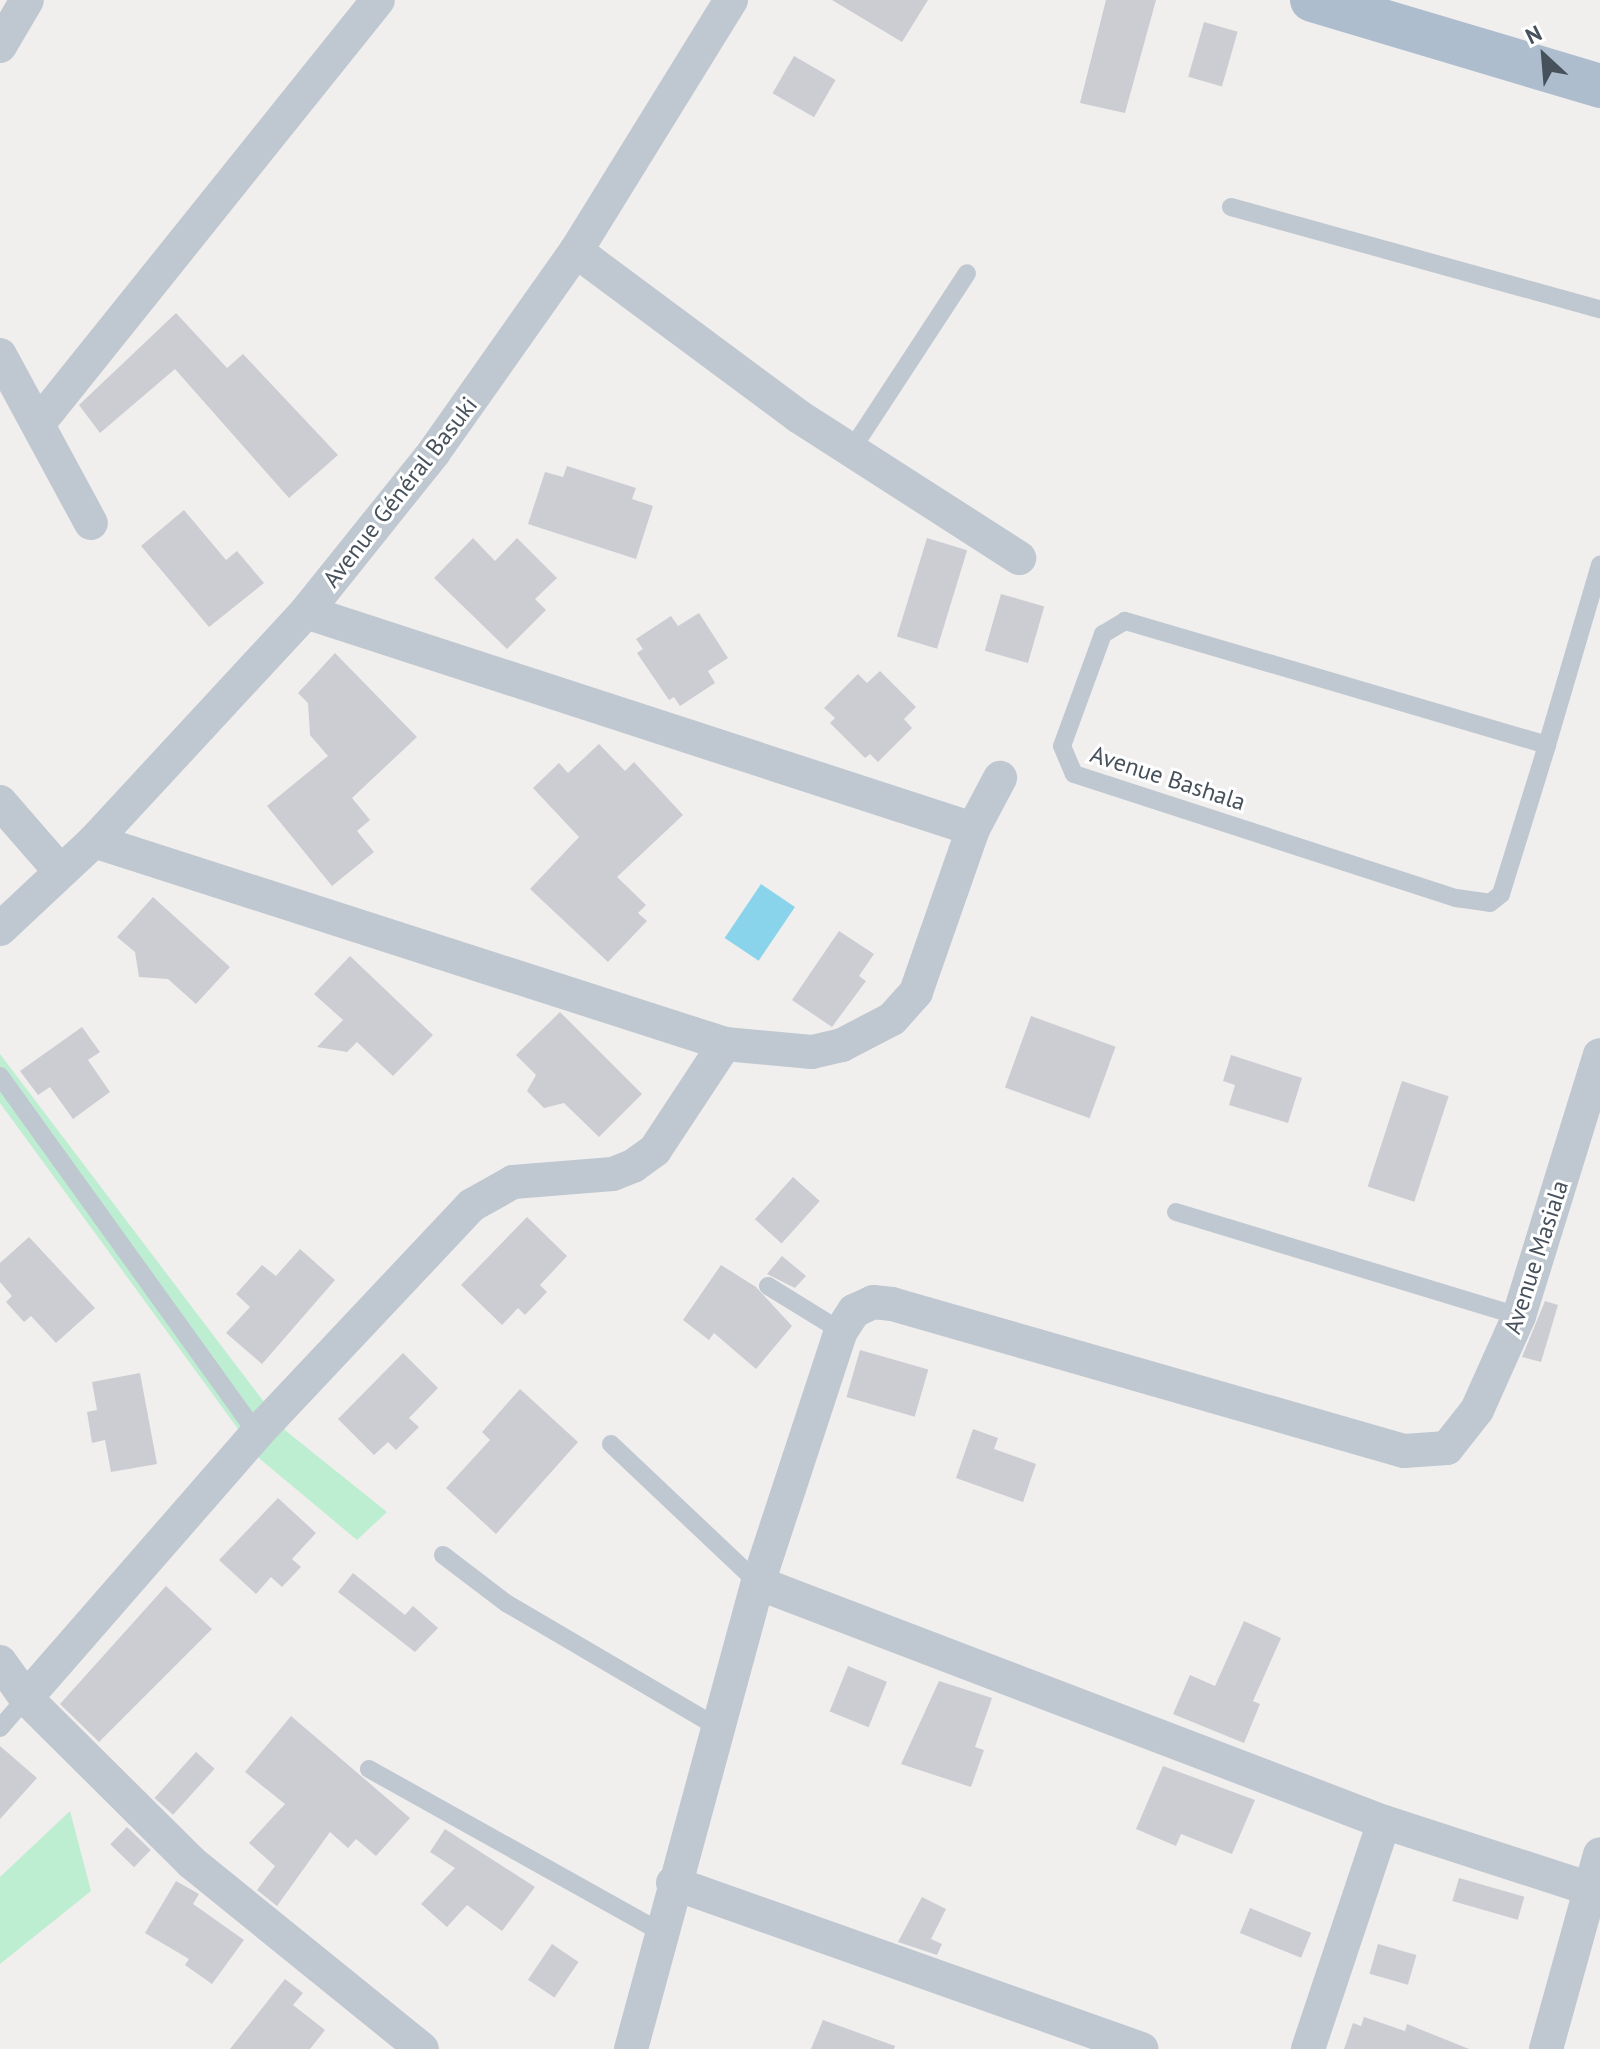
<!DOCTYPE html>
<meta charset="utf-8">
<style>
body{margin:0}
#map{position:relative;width:1600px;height:2049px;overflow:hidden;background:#f1eeee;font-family:"PT Sans",sans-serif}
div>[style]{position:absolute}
.green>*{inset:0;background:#bdeed1}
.water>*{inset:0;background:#8ad4eb;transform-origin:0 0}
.building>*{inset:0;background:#cbcdd3;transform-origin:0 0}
.lane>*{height:18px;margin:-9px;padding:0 9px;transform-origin:9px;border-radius:9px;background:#bfc8d0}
.street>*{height:34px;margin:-17px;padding:0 17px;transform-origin:17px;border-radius:17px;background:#bfc8d0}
.primary>*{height:44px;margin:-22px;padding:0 22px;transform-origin:22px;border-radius:22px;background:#aebdcd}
span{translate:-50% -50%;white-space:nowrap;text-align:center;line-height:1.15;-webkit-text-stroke:6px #fff;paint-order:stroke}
.street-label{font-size:24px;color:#47515c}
.north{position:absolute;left:1504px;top:16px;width:80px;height:80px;-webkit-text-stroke:6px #fff;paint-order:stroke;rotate:334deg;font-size:22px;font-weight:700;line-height:32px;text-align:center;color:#47515c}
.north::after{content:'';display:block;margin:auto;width:28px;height:36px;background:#47515c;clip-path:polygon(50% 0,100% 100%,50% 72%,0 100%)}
</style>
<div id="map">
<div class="green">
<i style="clip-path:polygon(0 1054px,286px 1431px,387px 1512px,357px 1540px,260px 1459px,0 1103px)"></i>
<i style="clip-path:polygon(70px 1811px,91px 1891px,0 1964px,0 1877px)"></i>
</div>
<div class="water">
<i style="left:761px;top:884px;width:41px;height:65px;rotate:34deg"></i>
</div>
<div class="building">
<i style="clip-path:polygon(832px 0,928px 0,902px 42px)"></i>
<i style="clip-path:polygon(1106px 0,1156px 0,1125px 113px,1080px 103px)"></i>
<i style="left:1204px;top:22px;width:35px;height:57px;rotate:16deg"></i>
<i style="left:794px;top:56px;width:48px;height:43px;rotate:30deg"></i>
<i style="clip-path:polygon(176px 313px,227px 368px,243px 354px,338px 455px,289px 498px,175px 369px,100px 433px,79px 405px)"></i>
<i style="clip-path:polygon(567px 466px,636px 488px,632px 499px,653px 506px,636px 559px,528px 524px,545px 472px,563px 477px)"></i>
<i style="clip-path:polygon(184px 510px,226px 560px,237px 551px,264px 583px,209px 627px,141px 546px)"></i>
<i style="clip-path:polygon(473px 538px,495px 561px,517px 538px,557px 578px,535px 599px,546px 610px,507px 649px,434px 578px)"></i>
<i style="left:927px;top:538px;width:42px;height:103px;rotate:17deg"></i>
<i style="left:1001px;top:594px;width:45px;height:59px;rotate:16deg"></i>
<i style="clip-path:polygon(699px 613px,728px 658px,708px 671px,715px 683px,680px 706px,674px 697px,669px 700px,637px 653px,643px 649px,636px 639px,671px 616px,678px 626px)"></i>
<i style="clip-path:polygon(335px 653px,417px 737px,352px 798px,370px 820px,357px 831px,374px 852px,332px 886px,267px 806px,328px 756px,310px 735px,308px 703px,298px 693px)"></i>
<i style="clip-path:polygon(880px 671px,916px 707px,904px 719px,912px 728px,878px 762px,870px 754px,865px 758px,830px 723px,835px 718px,824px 708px,858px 674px,867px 683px)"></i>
<i style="clip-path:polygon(599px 744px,625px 771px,634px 762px,683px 815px,617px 877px,646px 905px,638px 913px,647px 921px,608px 962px,530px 889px,579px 837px,533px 788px,559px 763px,568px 773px)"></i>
<i style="clip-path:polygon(153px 897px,230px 967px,196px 1004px,168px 979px,139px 977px,135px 952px,117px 937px)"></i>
<i style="clip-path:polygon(839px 931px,874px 954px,859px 976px,866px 981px,832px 1027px,792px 1000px)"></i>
<i style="clip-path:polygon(350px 956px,433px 1035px,393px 1076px,357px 1042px,347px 1052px,317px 1047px,343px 1020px,314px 994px)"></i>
<i style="clip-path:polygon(560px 1012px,642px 1094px,599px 1137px,564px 1103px,544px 1108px,527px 1091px,536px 1075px,516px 1055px)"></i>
<i style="left:1031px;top:1016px;width:90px;height:76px;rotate:20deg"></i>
<i style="clip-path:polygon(82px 1027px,100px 1052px,88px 1060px,110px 1092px,73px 1119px,50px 1087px,38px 1095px,20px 1071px)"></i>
<i style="clip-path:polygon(1231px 1055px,1302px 1078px,1288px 1123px,1229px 1105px,1235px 1085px,1223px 1081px)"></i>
<i style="left:1402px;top:1081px;width:49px;height:111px;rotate:18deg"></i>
<i style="left:793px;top:1177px;width:36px;height:57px;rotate:42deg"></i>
<i style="clip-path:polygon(527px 1217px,567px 1256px,540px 1285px,547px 1292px,525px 1315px,518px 1308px,502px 1325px,461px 1285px)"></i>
<i style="clip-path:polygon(29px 1237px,95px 1308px,56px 1343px,31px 1316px,24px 1322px,6px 1302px,12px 1296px,0 1282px,0 1263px)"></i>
<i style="clip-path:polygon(300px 1249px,335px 1280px,262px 1364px,226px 1333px,250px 1307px,236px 1294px,262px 1265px,276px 1276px)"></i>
<i style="clip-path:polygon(782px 1256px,806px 1276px,795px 1288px,767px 1274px)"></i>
<i style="clip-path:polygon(721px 1265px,756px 1287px,792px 1326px,756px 1369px,714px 1333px,709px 1340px,683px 1320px)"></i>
<i style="clip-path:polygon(1545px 1301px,1558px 1305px,1541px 1362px,1522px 1357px)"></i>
<i style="left:860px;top:1350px;width:71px;height:49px;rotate:16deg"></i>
<i style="clip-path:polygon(403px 1353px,438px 1388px,409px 1418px,419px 1427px,396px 1450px,388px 1442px,374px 1455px,338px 1419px)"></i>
<i style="clip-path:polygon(140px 1373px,157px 1464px,111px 1472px,105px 1440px,92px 1443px,87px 1412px,97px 1410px,92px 1382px)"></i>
<i style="clip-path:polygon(520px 1389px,578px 1442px,496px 1534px,446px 1488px,490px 1440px,482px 1432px)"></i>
<i style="clip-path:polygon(973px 1429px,998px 1438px,994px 1449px,1036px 1464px,1023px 1502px,956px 1478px)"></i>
<i style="clip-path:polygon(278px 1498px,316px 1533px,292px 1559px,301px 1567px,282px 1587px,271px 1577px,256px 1594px,219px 1560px)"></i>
<i style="clip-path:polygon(353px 1573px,405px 1615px,413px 1606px,438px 1628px,415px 1652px,338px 1592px)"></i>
<i style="clip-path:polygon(166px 1586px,212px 1629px,99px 1742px,60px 1704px)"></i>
<i style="clip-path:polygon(1244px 1621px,1281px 1638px,1253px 1701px,1260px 1704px,1244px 1743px,1173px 1714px,1190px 1675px,1215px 1686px)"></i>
<i style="left:848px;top:1666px;width:42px;height:49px;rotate:22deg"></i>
<i style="clip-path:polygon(939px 1681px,992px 1698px,975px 1747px,984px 1750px,971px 1787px,901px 1764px)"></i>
<i style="clip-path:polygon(291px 1716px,410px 1818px,376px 1856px,356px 1839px,348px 1848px,330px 1832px,277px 1906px,257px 1890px,275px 1866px,249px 1843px,285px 1804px,245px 1772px)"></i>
<i style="clip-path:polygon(0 1746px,37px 1778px,0 1819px)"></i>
<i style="left:196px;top:1752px;width:25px;height:62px;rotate:42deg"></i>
<i style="clip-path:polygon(1163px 1766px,1255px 1800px,1232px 1854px,1181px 1834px,1176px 1846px,1136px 1829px)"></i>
<i style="left:127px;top:1827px;width:33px;height:24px;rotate:44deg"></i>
<i style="clip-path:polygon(445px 1829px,535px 1887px,502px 1931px,467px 1905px,447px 1927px,421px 1904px,455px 1868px,430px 1852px)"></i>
<i style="left:1459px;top:1878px;width:68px;height:24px;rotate:16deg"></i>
<i style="clip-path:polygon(176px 1881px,199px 1894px,193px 1904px,244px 1940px,212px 1984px,185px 1965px,189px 1959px,145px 1933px)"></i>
<i style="clip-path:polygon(922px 1897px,946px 1909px,931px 1939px,942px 1944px,937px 1955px,898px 1942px)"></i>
<i style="left:1250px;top:1908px;width:66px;height:27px;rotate:22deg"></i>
<i style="left:552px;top:1944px;width:32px;height:43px;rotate:34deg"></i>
<i style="left:1378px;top:1944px;width:40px;height:31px;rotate:16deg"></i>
<i style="clip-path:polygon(285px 1979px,303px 1993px,293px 2005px,325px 2030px,310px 2049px,230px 2049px)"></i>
<i style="clip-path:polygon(1364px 2017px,1405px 2031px,1407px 2024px,1469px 2049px,1344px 2049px,1353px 2023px,1361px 2026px)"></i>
<i style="clip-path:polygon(823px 2020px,895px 2046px,894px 2049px,811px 2049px)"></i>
</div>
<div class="lane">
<i style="left:1231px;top:207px;width:383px;rotate:15.5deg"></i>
<i style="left:852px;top:449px;width:210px;rotate:-56.8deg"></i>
<i style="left:1547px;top:745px;width:440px;rotate:-163.6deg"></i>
<i style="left:1125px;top:621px;width:26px;rotate:149deg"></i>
<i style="left:1103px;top:634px;width:119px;rotate:110.1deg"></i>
<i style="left:1062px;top:746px;width:30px;rotate:67deg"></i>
<i style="left:1074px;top:774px;width:402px;rotate:18deg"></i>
<i style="left:1456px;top:898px;width:34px;rotate:8deg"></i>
<i style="left:1490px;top:903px;width:14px;rotate:-39deg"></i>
<i style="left:1501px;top:894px;width:156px;rotate:-72.8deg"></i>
<i style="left:1547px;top:745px;width:188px;rotate:-73.6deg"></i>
<i style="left:0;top:1076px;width:440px;rotate:54.3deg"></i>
<i style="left:1176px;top:1212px;width:358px;rotate:16.9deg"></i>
<i style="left:768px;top:1286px;width:86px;rotate:31.7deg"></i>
<i style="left:611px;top:1444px;width:202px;rotate:43.4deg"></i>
<i style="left:443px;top:1555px;width:79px;rotate:37.3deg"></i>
<i style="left:506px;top:1603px;width:245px;rotate:30.4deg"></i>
<i style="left:0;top:1728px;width:40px;rotate:-49deg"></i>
<i style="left:369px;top:1769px;width:334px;rotate:29.2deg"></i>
</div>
<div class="street">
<i style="left:0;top:46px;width:53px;rotate:-59.6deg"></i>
<i style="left:576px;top:251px;width:277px;rotate:36.6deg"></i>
<i style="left:798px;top:416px;width:263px;rotate:32.7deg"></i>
<i style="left:0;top:355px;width:191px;rotate:61.6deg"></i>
<i style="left:38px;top:424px;width:543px;rotate:-51.27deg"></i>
<i style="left:306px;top:612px;width:701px;rotate:18.02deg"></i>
<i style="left:0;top:802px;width:91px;rotate:49deg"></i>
<i style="left:94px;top:841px;width:663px;rotate:17.83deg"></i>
<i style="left:725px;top:1044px;width:87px;rotate:5.3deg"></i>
<i style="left:812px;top:1052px;width:31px;rotate:-13deg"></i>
<i style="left:842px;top:1045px;width:56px;rotate:-27.5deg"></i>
<i style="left:892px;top:1019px;width:36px;rotate:-48deg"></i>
<i style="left:916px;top:992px;width:173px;rotate:-70.7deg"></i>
<i style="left:973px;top:829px;width:58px;rotate:-62.1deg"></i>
<i style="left:0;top:929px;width:129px;rotate:-43.1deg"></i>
<i style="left:94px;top:841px;width:312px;rotate:-47.2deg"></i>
<i style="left:306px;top:612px;width:205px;rotate:-51.3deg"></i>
<i style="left:434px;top:452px;width:246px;rotate:-54.8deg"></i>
<i style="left:576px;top:251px;width:295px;rotate:-58.3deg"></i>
<i style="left:758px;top:1583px;width:670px;rotate:20.9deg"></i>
<i style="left:1384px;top:1822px;width:227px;rotate:18deg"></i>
<i style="left:0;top:1662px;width:44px;rotate:54.2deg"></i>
<i style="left:26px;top:1698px;width:233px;rotate:44.8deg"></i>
<i style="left:191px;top:1862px;width:297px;rotate:39deg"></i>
<i style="left:26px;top:1698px;width:352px;rotate:-48.9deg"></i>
<i style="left:257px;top:1433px;width:313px;rotate:-46.7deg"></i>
<i style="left:472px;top:1205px;width:47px;rotate:-29.3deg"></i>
<i style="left:513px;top:1182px;width:100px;rotate:-4.6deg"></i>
<i style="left:613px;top:1174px;width:22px;rotate:-22deg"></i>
<i style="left:633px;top:1166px;width:27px;rotate:-36deg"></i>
<i style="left:655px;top:1150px;width:127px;rotate:-56.6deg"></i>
<i style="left:673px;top:1883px;width:497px;rotate:19.5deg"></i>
<i style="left:631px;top:2049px;width:483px;rotate:-74.8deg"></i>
<i style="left:758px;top:1583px;width:265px;rotate:-71.8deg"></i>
<i style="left:841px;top:1331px;width:24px;rotate:-57deg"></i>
<i style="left:854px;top:1311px;width:21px;rotate:-25deg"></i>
<i style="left:873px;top:1302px;width:19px;rotate:6deg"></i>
<i style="left:892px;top:1304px;width:533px;rotate:16.02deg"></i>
<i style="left:1404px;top:1451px;width:43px;rotate:-4deg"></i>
<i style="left:1447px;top:1448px;width:48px;rotate:-51.7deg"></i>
<i style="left:1477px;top:1410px;width:103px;rotate:-65.9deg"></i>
<i style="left:1519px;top:1316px;width:273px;rotate:-72.8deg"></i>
<i style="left:1308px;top:2049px;width:239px;rotate:-71.5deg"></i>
<i style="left:1546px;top:2049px;width:202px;rotate:-74.5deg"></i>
</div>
<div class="primary">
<i style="left:1312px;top:0;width:301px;rotate:16.6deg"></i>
</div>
<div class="street-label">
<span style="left:400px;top:492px;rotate:-52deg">Avenue Général Basuki</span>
<span style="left:1168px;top:778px;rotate:18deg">Avenue Bashala</span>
<span style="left:1536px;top:1257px;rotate:-72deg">Avenue Masiala</span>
</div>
<div class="north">N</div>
</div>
